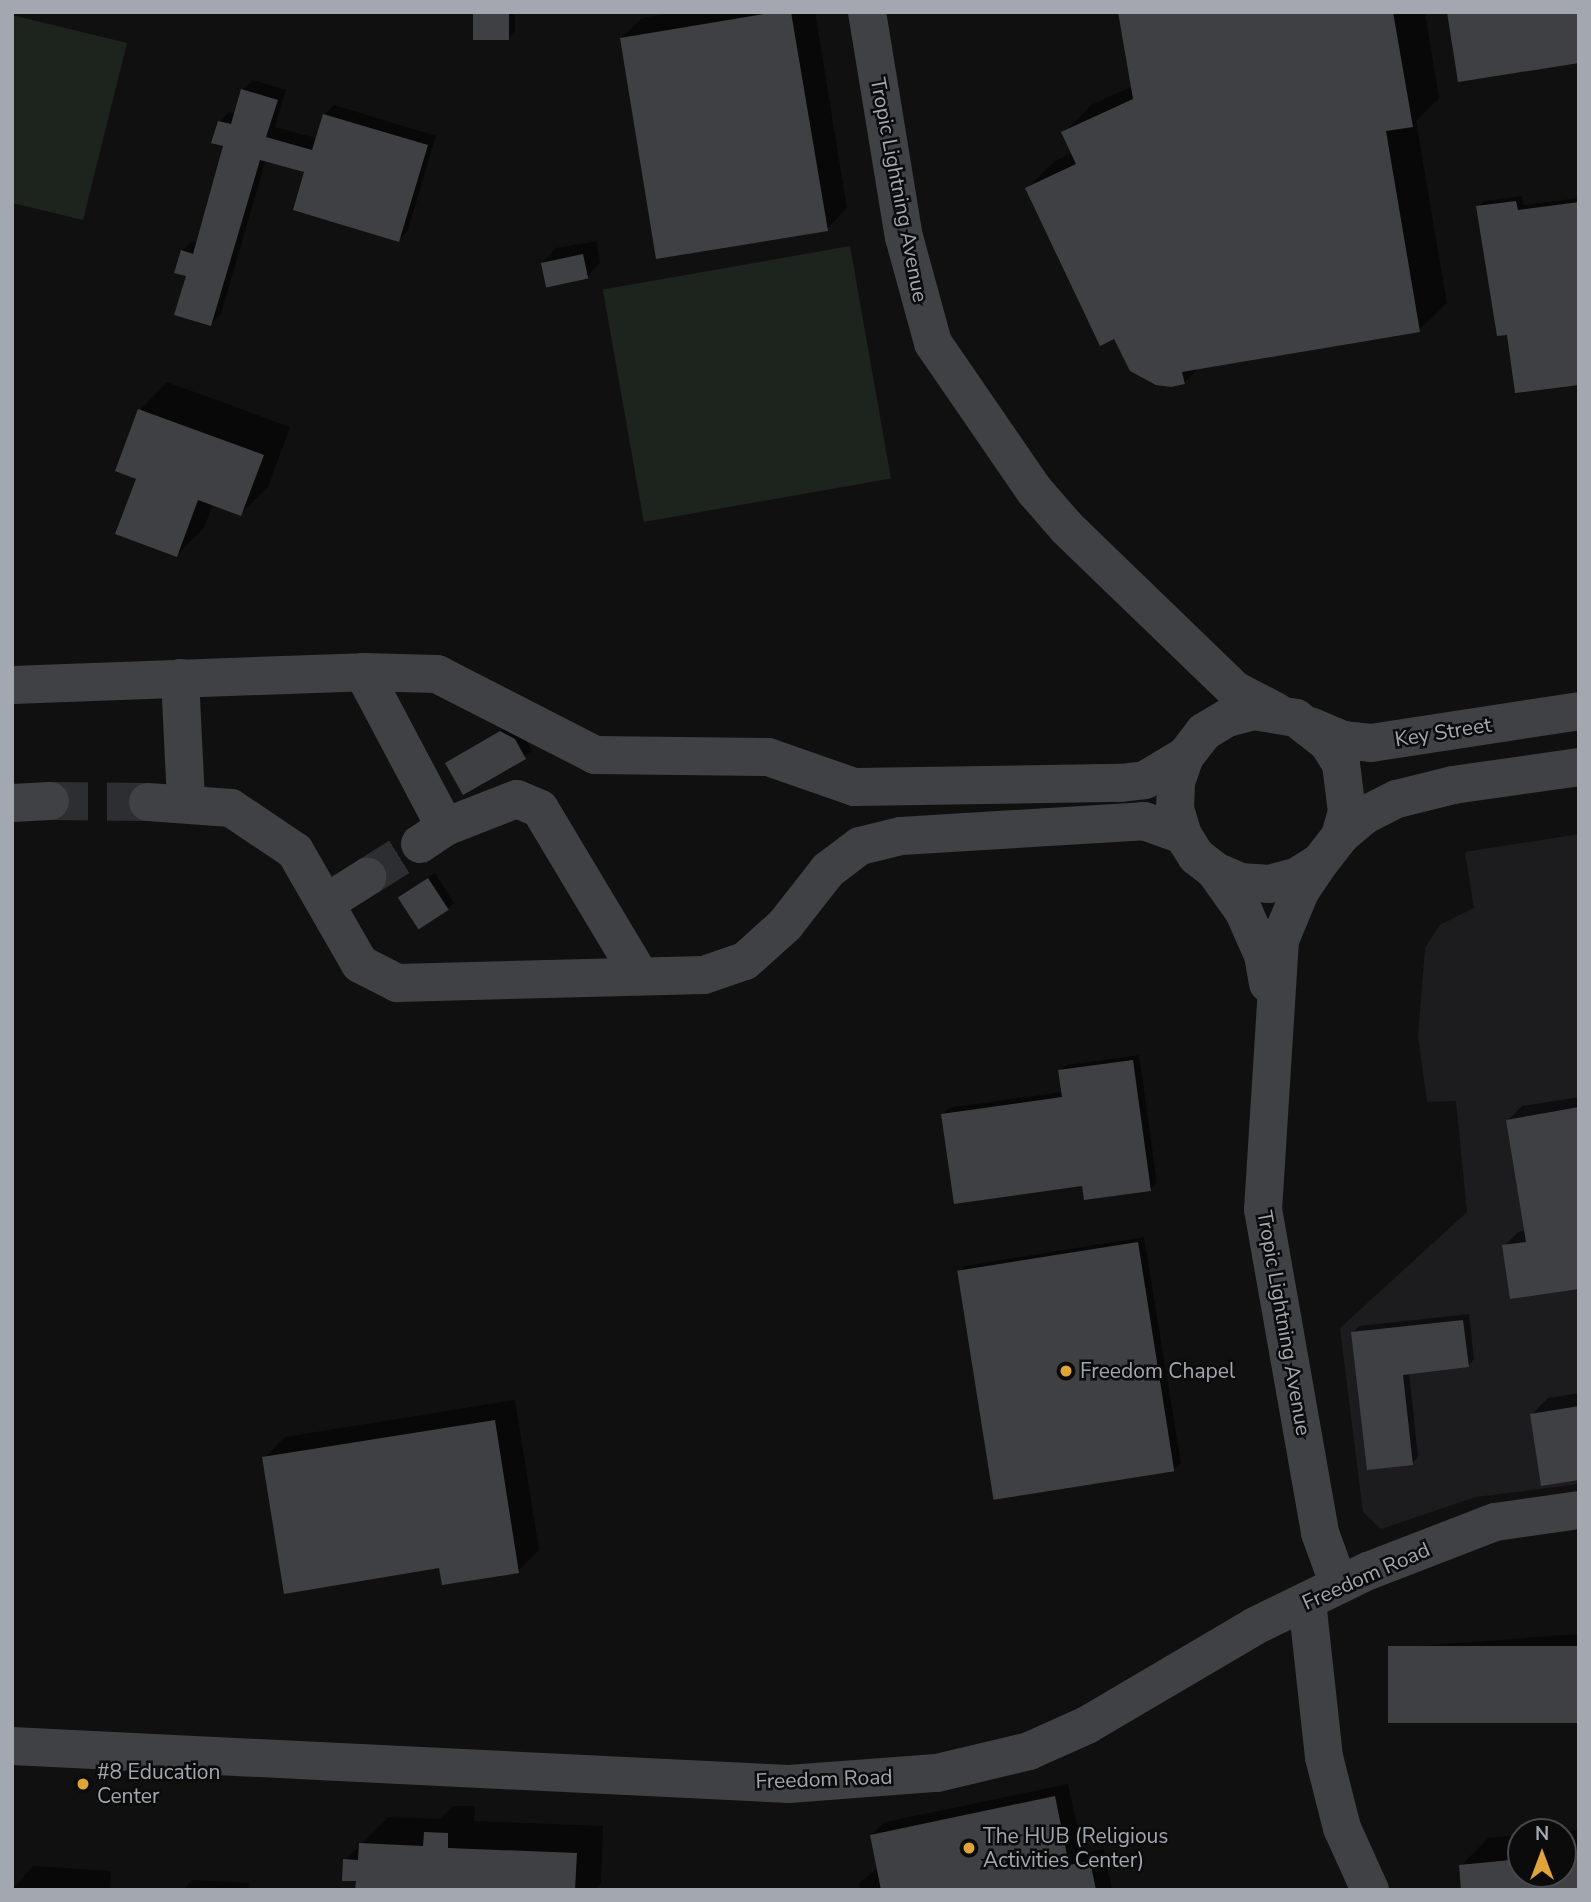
<!DOCTYPE html>
<style>
body{margin:0}
#map{position:relative;width:1591px;height:1902px;overflow:hidden;background:#101011;font-family:"Nunito Sans",sans-serif}
div>[style]{position:absolute}
.built>*{inset:0;background:#1c1c1e}
.green>*{inset:0;background:#1d231d;transform-origin:0 0}
.shadow>*{inset:0;background:#0007}
.building>*{inset:0;background:#3f4044;transform-origin:0 0}
.secondary-tunnel>*{height:38px;margin-top:-19px;transform-origin:0;background:repeating-linear-gradient(90deg,#2d2e31 0 38px,transparent 0 57px)}
.secondary>*{height:38px;margin:-19px;padding:0 19px;transform-origin:19px;border-radius:19px;background:#3f4145}
.dots>*{width:19px;height:19px;translate:-50% -50%;box-sizing:border-box;border:4px solid #0b0b0c;border-radius:50%}
span{translate:-50% -50%;white-space:nowrap;text-align:center;line-height:1.15;-webkit-text-stroke:5px #0b0b0c;paint-order:stroke}
.street-label{font-size:21px;color:#a2a7b0}
.poi-label{font-size:21px;color:#a2a7b0}
.left{translate:0 -50%;text-align:left}
.frame{position:absolute;inset:0;border:14px solid #a2a7b0;pointer-events:none}
.north{position:absolute;left:1507px;top:1818px;width:70px;height:70px;box-sizing:border-box;background:#0b0b0c;border:2px solid #47494e;border-radius:50%;rotate:0deg;font-size:19px;font-weight:700;line-height:28px;text-align:center;color:#a2a7b0}
.north::after{content:'';display:block;margin:auto;width:24px;height:32px;background:#dfa43a;clip-path:polygon(50% 0,100% 100%,50% 72%,0 100%)}
</style>
<div id="map">
<div class="built">
<i style="clip-path:polygon(1579px 834px,1579px 1484px,1476px 1497px,1381px 1529px,1363px 1512px,1340px 1328px,1467px 1212px,1456px 1101px,1427px 1102px,1418px 1036px,1425px 948px,1440px 925px,1474px 908px,1465px 852px)"></i>
</div>
<div class="green">
<i style="clip-path:polygon(12px 15px,127px 43px,83px 220px,12px 203px)"></i>
<i style="left:850px;top:246px;width:236px;height:251px;rotate:80deg"></i>
</div>
<div class="shadow">
<i style="clip-path:polygon(474px 12px,515px 12px,515px 31px,508px 38px)"></i>
<i style="clip-path:polygon(676px 12px,815px 12px,847px 208px,827px 229px,621px 38px,642px 18px)"></i>
<i style="clip-path:polygon(1120px 12px,1425px 12px,1439px 98px,1416px 121px,1447px 303px,1419px 330px,1199px 368px,1184px 383px,1156px 384px,1131px 370px,1027px 188px,1055px 161px,1073px 152px,1064px 133px,1091px 105px,1133px 86px)"></i>
<i style="clip-path:polygon(253px 80px,286px 90px,275px 127px,316px 138px,324px 115px,334px 105px,436px 136px,408px 230px,398px 240px,306px 170px,266px 159px,221px 314px,211px 324px,188px 275px,182px 251px,192px 241px,198px 243px,225px 145px,219px 122px,229px 112px,236px 114px,243px 90px)"></i>
<i style="clip-path:polygon(1522px 196px,1523px 205px,1579px 198px,1579px 383px,1509px 333px,1478px 207px,1484px 201px)"></i>
<i style="clip-path:polygon(597px 241px,600px 263px,587px 277px,543px 262px,556px 248px)"></i>
<i style="clip-path:polygon(167px 382px,290px 427px,268px 487px,240px 514px,213px 504px,204px 528px,177px 555px,138px 477px,140px 410px)"></i>
<i style="clip-path:polygon(508px 726px,521px 732px,532px 751px,464px 792px,447px 763px)"></i>
<i style="clip-path:polygon(435px 873px,454px 903px,448px 909px,400px 897px)"></i>
<i style="clip-path:polygon(1139px 1055px,1157px 1183px,1151px 1189px,943px 1114px,949px 1108px,1063px 1092px,1060px 1071px,1067px 1065px)"></i>
<i style="clip-path:polygon(1579px 1097px,1579px 1287px,1504px 1246px,1518px 1232px,1526px 1230px,1508px 1120px,1522px 1106px)"></i>
<i style="clip-path:polygon(1144px 1237px,1181px 1463px,1175px 1469px,959px 1272px,965px 1266px)"></i>
<i style="clip-path:polygon(1469px 1314px,1474px 1359px,1468px 1366px,1409px 1372px,1418px 1457px,1412px 1463px,1353px 1333px,1359px 1326px)"></i>
<i style="clip-path:polygon(1579px 1393px,1579px 1479px,1532px 1414px,1548px 1398px)"></i>
<i style="clip-path:polygon(515px 1400px,539px 1550px,518px 1571px,440px 1566px,264px 1458px,285px 1437px)"></i>
<i style="clip-path:polygon(1579px 1634px,1579px 1721px,1391px 1661px,1404px 1647px)"></i>
<i style="clip-path:polygon(1068px 1784px,1083px 1853px,1104px 1849px,1112px 1890px,860px 1890px,859px 1883px,878px 1868px,871px 1835px,885px 1822px)"></i>
<i style="clip-path:polygon(453px 1806px,475px 1806px,474px 1821px,603px 1826px,601px 1883px,595px 1890px,357px 1890px,357px 1880px,345px 1860px,388px 1817px,440px 1819px)"></i>
<i style="clip-path:polygon(1579px 1830px,1579px 1890px,1461px 1866px,1488px 1838px,1521px 1835px,1521px 1874px,1563px 1874px,1563px 1832px,1558px 1832px)"></i>
<i style="clip-path:polygon(33px 1866px,111px 1871px,110px 1890px,12px 1890px)"></i>
<i style="clip-path:polygon(192px 1880px,249px 1883px,248px 1890px,183px 1890px)"></i>
</div>
<div class="building">
<i style="left:473px;top:12px;width:36px;height:28px"></i>
<i style="clip-path:polygon(776px 12px,791px 12px,828px 231px,656px 259px,620px 38px)"></i>
<i style="clip-path:polygon(1118px 12px,1393px 12px,1413px 127px,1386px 131px,1420px 332px,1182px 372px,1185px 384px,1171px 387px,1156px 385px,1130px 371px,1114px 339px,1100px 346px,1025px 188px,1076px 164px,1061px 132px,1133px 99px)"></i>
<i style="clip-path:polygon(1447px 12px,1579px 12px,1579px 63px,1458px 82px)"></i>
<i style="clip-path:polygon(241px 89px,278px 100px,266px 137px,312px 150px,323px 114px,428px 145px,399px 242px,293px 210px,304px 172px,260px 160px,211px 326px,174px 315px,186px 276px,174px 273px,181px 250px,193px 254px,223px 146px,211px 143px,218px 121px,231px 124px)"></i>
<i style="clip-path:polygon(1516px 201px,1518px 210px,1579px 202px,1579px 385px,1515px 393px,1507px 335px,1497px 336px,1476px 206px)"></i>
<i style="left:583px;top:254px;width:25px;height:43px;rotate:78deg"></i>
<i style="clip-path:polygon(138px 409px,264px 455px,241px 516px,198px 500px,177px 557px,115px 534px,136px 479px,115px 471px)"></i>
<i style="clip-path:polygon(500px 731px,515px 739px,526px 759px,463px 795px,445px 763px)"></i>
<i style="left:428px;top:878px;width:38px;height:36px;rotate:57deg"></i>
<i style="clip-path:polygon(1133px 1060px,1151px 1191px,1084px 1200px,1082px 1186px,954px 1204px,941px 1114px,1062px 1097px,1058px 1070px)"></i>
<i style="clip-path:polygon(1579px 1107px,1579px 1289px,1510px 1299px,1502px 1245px,1526px 1242px,1506px 1120px)"></i>
<i style="left:1138px;top:1242px;width:232px;height:183px;rotate:81deg"></i>
<i style="clip-path:polygon(1463px 1320px,1469px 1367px,1403px 1375px,1413px 1465px,1367px 1470px,1351px 1332px)"></i>
<i style="clip-path:polygon(1579px 1406px,1579px 1480px,1541px 1486px,1530px 1414px)"></i>
<i style="clip-path:polygon(495px 1420px,519px 1573px,442px 1585px,439px 1568px,284px 1594px,262px 1457px)"></i>
<i style="left:1579px;top:1646px;width:77px;height:191px;rotate:90deg"></i>
<i style="clip-path:polygon(1055px 1796px,1069px 1865px,1090px 1861px,1096px 1890px,881px 1890px,870px 1835px)"></i>
<i style="clip-path:polygon(424px 1832px,448px 1833px,448px 1848px,577px 1853px,575px 1890px,355px 1890px,356px 1881px,342px 1881px,343px 1859px,358px 1860px,359px 1843px,423px 1846px)"></i>
<i style="clip-path:polygon(1579px 1854px,1579px 1890px,1461px 1890px,1459px 1865px,1521px 1859px,1521px 1874px,1563px 1874px,1563px 1856px)"></i>
</div>
<div class="secondary-tunnel">
<i style="left:50px;top:801px;width:98px;rotate:0.6deg"></i>
<i style="left:367px;top:877px;width:62px;rotate:-31.9deg"></i>
</div>
<div class="secondary">
<i style="left:867px;top:12px;width:228px;rotate:80.7deg"></i>
<i style="left:904px;top:237px;width:110px;rotate:74.7deg"></i>
<i style="left:933px;top:343px;width:178px;rotate:55.5deg"></i>
<i style="left:1034px;top:490px;width:50px;rotate:49deg"></i>
<i style="left:1067px;top:528px;width:233px;rotate:44deg"></i>
<i style="left:1235px;top:690px;width:47px;rotate:27.6deg"></i>
<i style="left:363px;top:672px;width:175px;rotate:62.1deg"></i>
<i style="left:180px;top:678px;width:123px;rotate:87.2deg"></i>
<i style="left:12px;top:685px;width:351px;rotate:-2.1deg"></i>
<i style="left:363px;top:672px;width:74px;rotate:1.5deg"></i>
<i style="left:437px;top:674px;width:178px;rotate:27.1deg"></i>
<i style="left:595px;top:755px;width:173px;rotate:0.7deg"></i>
<i style="left:768px;top:757px;width:91px;rotate:19.2deg"></i>
<i style="left:854px;top:787px;width:267px;rotate:-0.9deg"></i>
<i style="left:1121px;top:783px;width:24px;rotate:-7deg"></i>
<i style="left:1145px;top:780px;width:47px;rotate:-31deg"></i>
<i style="left:1310px;top:726px;width:36px;rotate:23deg"></i>
<i style="left:1343px;top:740px;width:28px;rotate:6deg"></i>
<i style="left:1371px;top:743px;width:210px;rotate:-8.7deg"></i>
<i style="left:148px;top:802px;width:83px;rotate:4.1deg"></i>
<i style="left:231px;top:808px;width:77px;rotate:33.9deg"></i>
<i style="left:295px;top:851px;width:130px;rotate:60.1deg"></i>
<i style="left:360px;top:964px;width:42px;rotate:27.2deg"></i>
<i style="left:397px;top:983px;width:307px;rotate:-1.5deg"></i>
<i style="left:704px;top:975px;width:43px;rotate:-18.9deg"></i>
<i style="left:745px;top:961px;width:54px;rotate:-42deg"></i>
<i style="left:785px;top:925px;width:70px;rotate:-52deg"></i>
<i style="left:828px;top:870px;width:40px;rotate:-37deg"></i>
<i style="left:860px;top:846px;width:42px;rotate:-13.7deg"></i>
<i style="left:901px;top:836px;width:243px;rotate:-3.5deg"></i>
<i style="left:1144px;top:821px;width:41px;rotate:19.7deg"></i>
<i style="left:1183px;top:835px;width:25px;rotate:58deg"></i>
<i style="left:1196px;top:856px;width:24px;rotate:38deg"></i>
<i style="left:1215px;top:871px;width:28px;rotate:23deg"></i>
<i style="left:1241px;top:882px;width:28px;rotate:4deg"></i>
<i style="left:1269px;top:884px;width:28px;rotate:-15deg"></i>
<i style="left:1296px;top:877px;width:28px;rotate:-32deg"></i>
<i style="left:1320px;top:862px;width:33px;rotate:-52deg"></i>
<i style="left:1340px;top:836px;width:25px;rotate:-74deg"></i>
<i style="left:1347px;top:812px;width:48px;rotate:-97.1deg"></i>
<i style="left:1341px;top:764px;width:25px;rotate:-122deg"></i>
<i style="left:1328px;top:743px;width:41px;rotate:-142deg"></i>
<i style="left:1296px;top:718px;width:43px;rotate:-170.5deg"></i>
<i style="left:1254px;top:711px;width:28px;rotate:165deg"></i>
<i style="left:1227px;top:718px;width:27px;rotate:149deg"></i>
<i style="left:1204px;top:732px;width:31px;rotate:128deg"></i>
<i style="left:1185px;top:756px;width:28px;rotate:109deg"></i>
<i style="left:1176px;top:782px;width:27px;rotate:92deg"></i>
<i style="left:1175px;top:809px;width:27px;rotate:73deg"></i>
<i style="left:12px;top:803px;width:38px;rotate:-3deg"></i>
<i style="left:1340px;top:836px;width:33px;rotate:-40deg"></i>
<i style="left:1365px;top:815px;width:36px;rotate:-27deg"></i>
<i style="left:1397px;top:799px;width:58px;rotate:-14deg"></i>
<i style="left:1453px;top:785px;width:127px;rotate:-8.1deg"></i>
<i style="left:420px;top:844px;width:30px;rotate:-34deg"></i>
<i style="left:445px;top:827px;width:77px;rotate:-21.3deg"></i>
<i style="left:517px;top:799px;width:25px;rotate:23deg"></i>
<i style="left:540px;top:809px;width:195px;rotate:59.1deg"></i>
<i style="left:1320px;top:862px;width:36px;rotate:124deg"></i>
<i style="left:1300px;top:892px;width:52px;rotate:112.6deg"></i>
<i style="left:1280px;top:940px;width:270px;rotate:93.6deg"></i>
<i style="left:1263px;top:1209px;width:329px;rotate:80deg"></i>
<i style="left:1320px;top:1533px;width:55px;rotate:69.9deg"></i>
<i style="left:1215px;top:871px;width:50px;rotate:54.7deg"></i>
<i style="left:1244px;top:912px;width:47px;rotate:66.2deg"></i>
<i style="left:1263px;top:955px;width:29px;rotate:80deg"></i>
<i style="left:326px;top:903px;width:49px;rotate:-32.4deg"></i>
<i style="left:1307px;top:1601px;width:157px;rotate:83.8deg"></i>
<i style="left:1324px;top:1757px;width:73px;rotate:75.8deg"></i>
<i style="left:1342px;top:1828px;width:68px;rotate:65.7deg"></i>
<i style="left:12px;top:1746px;width:778px;rotate:2.8deg"></i>
<i style="left:789px;top:1784px;width:148px;rotate:-4.3deg"></i>
<i style="left:937px;top:1773px;width:95px;rotate:-13.4deg"></i>
<i style="left:1029px;top:1751px;width:64px;rotate:-24.1deg"></i>
<i style="left:1087px;top:1725px;width:195px;rotate:-30.5deg"></i>
<i style="left:1255px;top:1626px;width:126px;rotate:-26deg"></i>
<i style="left:1368px;top:1571px;width:136px;rotate:-21.1deg"></i>
<i style="left:1495px;top:1522px;width:85px;rotate:-8.1deg"></i>
</div>
<div class="dots">
<i style="left:1066px;top:1371px;background:#dfa43a"></i>
<i style="left:83px;top:1784px;background:#dfa43a"></i>
<i style="left:969px;top:1848px;background:#dfa43a"></i>
</div>
<div class="street-label">
<span style="left:899px;top:190px;rotate:79deg">Tropic Lightning Avenue</span>
<span style="left:1443px;top:732px;rotate:-9deg">Key Street</span>
<span style="left:1284px;top:1323px;rotate:80deg">Tropic Lightning Avenue</span>
<span style="left:1366px;top:1576px;rotate:-24deg">Freedom Road</span>
<span style="left:824px;top:1779px;rotate:-2deg">Freedom Road</span>
</div>
<div class="poi-label">
<span class="left" style="left:1080px;top:1371px">Freedom Chapel</span>
<span class="left" style="left:97px;top:1784px">#8 Education<br>Center</span>
<span class="left" style="left:983px;top:1848px">The HUB (Religious<br>Activities Center)</span>
</div>
<div class="frame"></div>
<div class="north">N</div>
</div>
